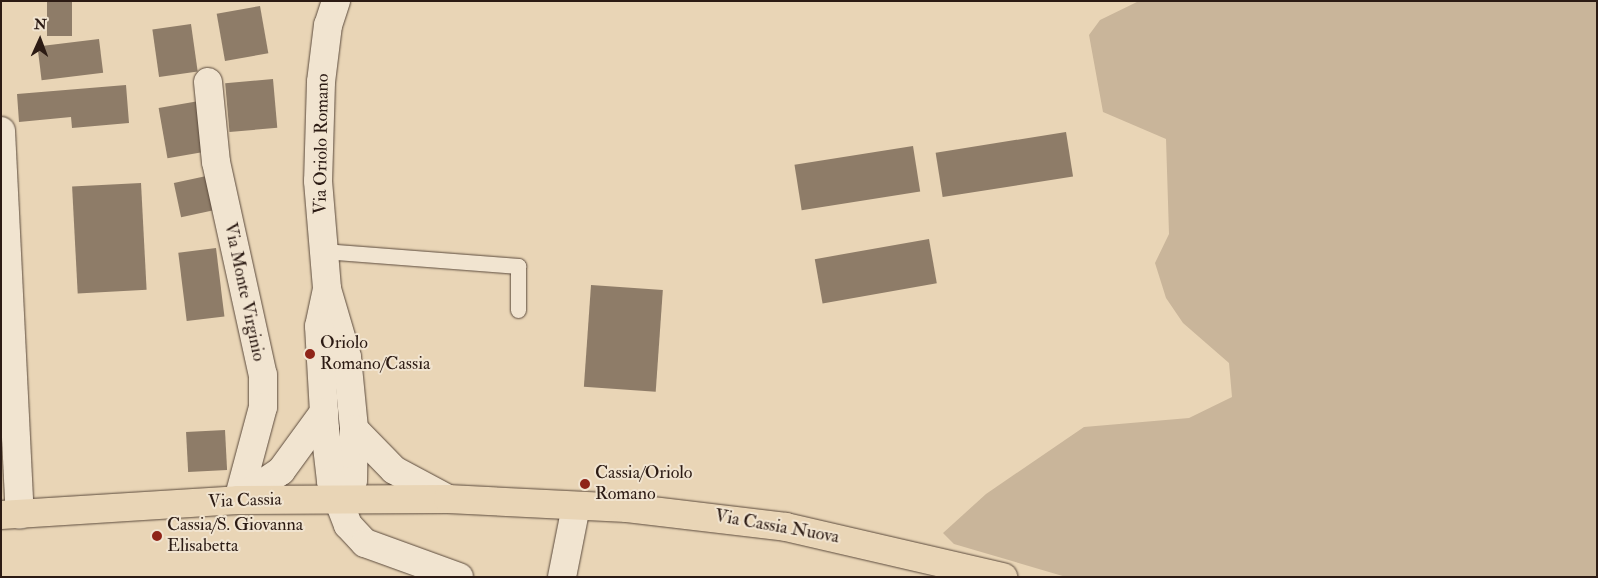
<!DOCTYPE html>
<style>
body{margin:0}
#map{position:relative;width:1598px;height:578px;overflow:hidden;background:#e9d5b6;font-family:"IM FELL Double Pica",serif}
div>[style]{position:absolute}
.green>*{inset:0;background:#c9b59a}
.building>*{inset:0;background:#8e7c68;transform-origin:0 0}
.roads{filter:drop-shadow(0 0 1px #5b4a3c) drop-shadow(0 0 1px #5b4a3c)}
.service>*{height:15px;margin:-7.5px;padding:0 7.5px;transform-origin:7.5px;border-radius:7.5px;background:#f1e4d0}
.minor>*{height:28px;margin:-14px;padding:0 14px;transform-origin:14px;border-radius:14px;background:#f1e4d0}
.tertiary>*{height:28px;margin:-14px;padding:0 14px;transform-origin:14px;border-radius:14px;background:#f1e4d0}
.primary>*{height:28px;margin:-14px;padding:0 14px;transform-origin:14px;border-radius:14px;background:#e9d5b6}
.dots>*{width:14px;height:14px;translate:-50% -50%;box-sizing:border-box;border:2px solid #f1e4d0;border-radius:50%}
span{translate:-50% -50%;white-space:nowrap;text-align:center;line-height:1.15;-webkit-text-stroke:4px #f1e4d0;paint-order:stroke}
.street-label{font-size:18px;color:#2c1b14}
.poi-label{font-size:18px;color:#2c1b14}
.left{translate:0 -50%;text-align:left}
.frame{position:absolute;inset:0;border:2px solid #2c1b14;pointer-events:none}
.north{position:absolute;left:15px;top:15px;width:50px;height:50px;-webkit-text-stroke:4px #f1e4d0;paint-order:stroke;rotate:2deg;font-size:14px;font-weight:700;line-height:20px;text-align:center;color:#2c1b14}
.north::after{content:'';display:block;margin:auto;width:18px;height:22px;background:#2c1b14;clip-path:polygon(50% 0,100% 100%,50% 72%,0 100%)}
</style>
<div id="map">
<div class="green">
<i style="clip-path:polygon(1139px 1px,1597px 1px,1597px 577px,1066px 577px,954px 544px,943px 533px,986px 494px,1084px 427px,1189px 418px,1232px 397px,1229px 363px,1183px 323px,1166px 298px,1155px 263px,1169px 234px,1166px 139px,1103px 112px,1089px 35px,1100px 20px)"></i>
</div>
<div class="building">
<i style="left:47px;top:1px;width:25px;height:35px"></i>
<i style="left:260px;top:6px;width:48px;height:44px;rotate:80deg"></i>
<i style="left:191px;top:24px;width:48px;height:39px;rotate:82deg"></i>
<i style="left:99px;top:39px;width:34px;height:62px;rotate:83deg"></i>
<i style="left:273px;top:79px;width:49px;height:48px;rotate:85deg"></i>
<i style="clip-path:polygon(126px 85px,129px 123px,72px 128px,71px 117px,19px 122px,17px 94px)"></i>
<i style="left:199px;top:101px;width:51px;height:41px;rotate:80deg"></i>
<i style="left:1066px;top:132px;width:45px;height:132px;rotate:81deg"></i>
<i style="left:913px;top:146px;width:46px;height:120px;rotate:81deg"></i>
<i style="left:211px;top:175px;width:35px;height:38px;rotate:78deg"></i>
<i style="left:141px;top:183px;width:107px;height:69px;rotate:87deg"></i>
<i style="left:929px;top:239px;width:45px;height:116px;rotate:80deg"></i>
<i style="left:216px;top:248px;width:69px;height:38px;rotate:83deg"></i>
<i style="left:591px;top:285px;width:72px;height:102px;rotate:4deg"></i>
<i style="left:225px;top:430px;width:40px;height:39px;rotate:87deg"></i>
</div>
<div class="roads">
<div class="service">
<i style="left:323px;top:251px;width:196px;rotate:4.4deg"></i>
<i style="left:518px;top:266px;width:44px;rotate:90deg"></i>
</div>
<div class="minor">
<i style="left:208px;top:82px;width:80px;rotate:84.3deg"></i>
<i style="left:216px;top:162px;width:218px;rotate:77.6deg"></i>
<i style="left:263px;top:375px;width:32px;rotate:90deg"></i>
<i style="left:263px;top:407px;width:96px;rotate:105deg"></i>
<i style="left:1px;top:131px;width:384px;rotate:87.2deg"></i>
</div>
<div class="tertiary">
<i style="left:336px;top:1px;width:25px;rotate:108deg"></i>
<i style="left:328px;top:25px;width:57px;rotate:97deg"></i>
<i style="left:321px;top:82px;width:99px;rotate:91.7deg"></i>
<i style="left:318px;top:181px;width:108px;rotate:85.2deg"></i>
<i style="left:327px;top:289px;width:71px;rotate:73.6deg"></i>
<i style="left:347px;top:357px;width:72px;rotate:84.4deg"></i>
<i style="left:354px;top:429px;width:51px;rotate:91.1deg"></i>
<i style="left:353px;top:480px;width:25px;rotate:127deg"></i>
<i style="left:327px;top:289px;width:38px;rotate:102deg"></i>
<i style="left:319px;top:326px;width:103px;rotate:86.7deg"></i>
<i style="left:325px;top:429px;width:52px;rotate:83.4deg"></i>
<i style="left:331px;top:481px;width:47px;rotate:68.9deg"></i>
<i style="left:348px;top:525px;width:25px;rotate:47deg"></i>
<i style="left:365px;top:543px;width:100px;rotate:19.9deg"></i>
<i style="left:354px;top:429px;width:57px;rotate:45.7deg"></i>
<i style="left:394px;top:470px;width:61px;rotate:28.2deg"></i>
<i style="left:238px;top:500px;width:52px;rotate:-34deg"></i>
<i style="left:281px;top:471px;width:73px;rotate:-53.9deg"></i>
<i style="left:562px;top:577px;width:72px;rotate:-78.8deg"></i>
</div>
<div class="primary">
<i style="left:1px;top:515px;width:237px;rotate:-3.6deg"></i>
<i style="left:238px;top:500px;width:210px;rotate:-0.3deg"></i>
<i style="left:448px;top:499px;width:179px;rotate:2.9deg"></i>
<i style="left:627px;top:508px;width:160px;rotate:6.8deg"></i>
<i style="left:786px;top:527px;width:223px;rotate:13deg"></i>
</div>
</div>
<div class="dots">
<i style="left:310px;top:354px;background:#8f2418"></i>
<i style="left:585px;top:484px;background:#8f2418"></i>
<i style="left:157px;top:536px;background:#8f2418"></i>
</div>
<div class="street-label">
<span style="left:322px;top:144px;rotate:-89deg">Via Oriolo Romano</span>
<span style="left:244px;top:292px;rotate:78deg">Via Monte Virginio</span>
<span style="left:245px;top:501px;rotate:-2deg">Via Cassia</span>
<span style="left:777px;top:527px;rotate:10deg">Via Cassia Nuova</span>
</div>
<div class="poi-label">
<span class="left" style="left:320px;top:354px">Oriolo<br>Romano/Cassia</span>
<span class="left" style="left:595px;top:484px">Cassia/Oriolo<br>Romano</span>
<span class="left" style="left:167px;top:536px">Cassia/S. Giovanna<br>Elisabetta</span>
</div>
<div class="frame"></div>
<div class="north">N</div>
</div>
